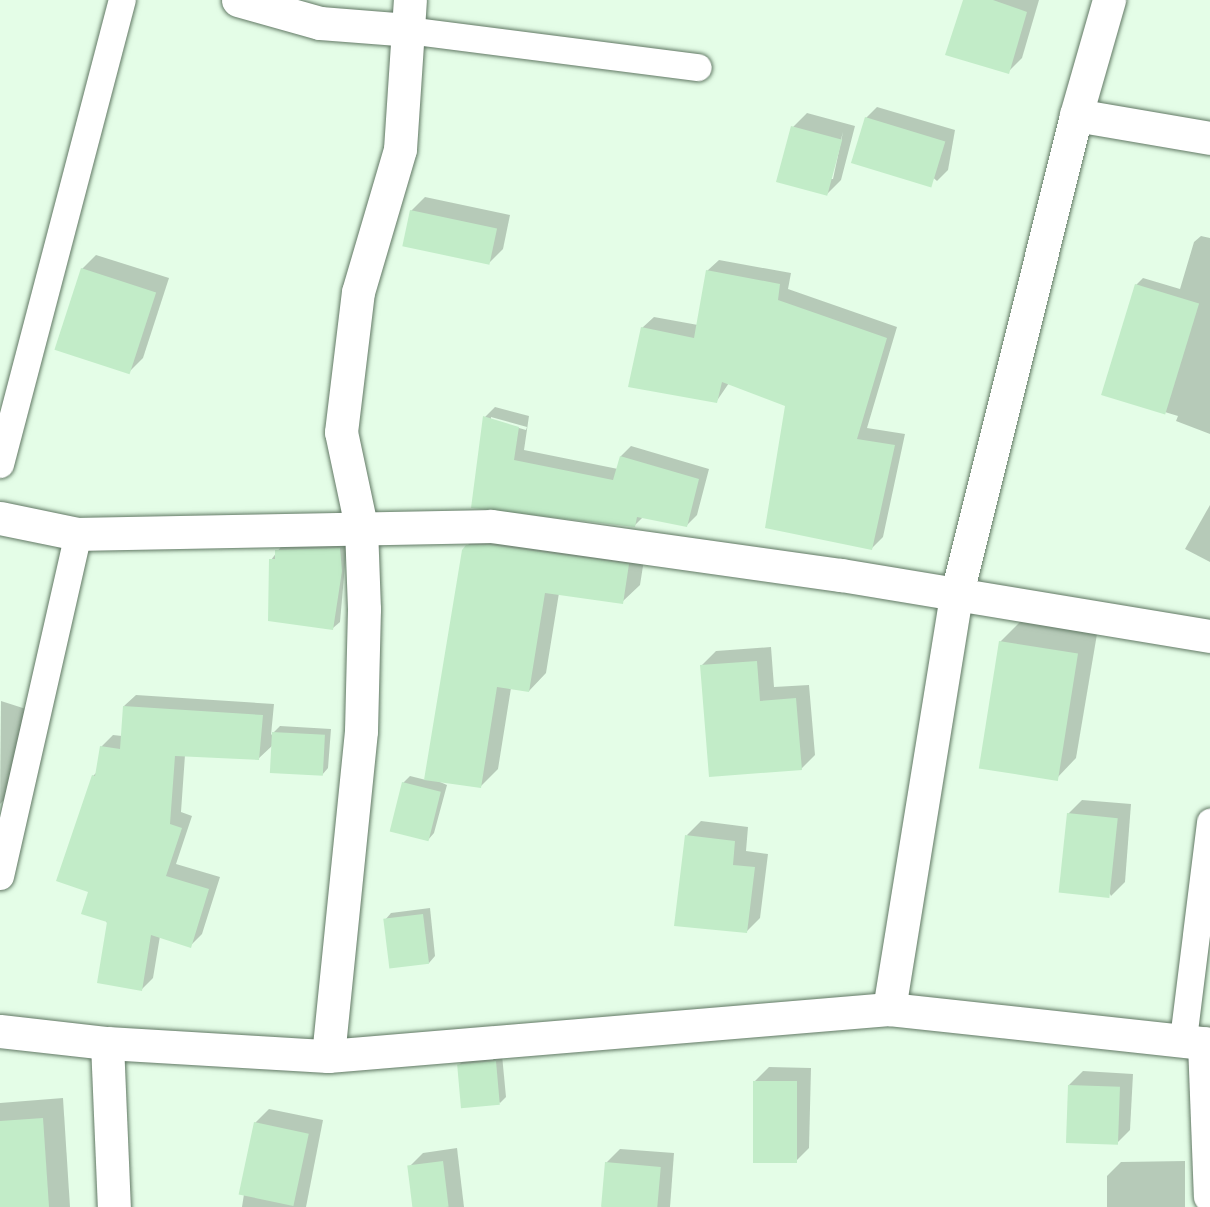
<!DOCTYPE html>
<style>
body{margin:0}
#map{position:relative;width:1210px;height:1207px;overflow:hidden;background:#e4fde7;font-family:Lato,sans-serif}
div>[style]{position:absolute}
.shadow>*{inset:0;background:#0003}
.building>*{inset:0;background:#c2ecc8;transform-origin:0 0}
.roads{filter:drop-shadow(0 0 2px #617864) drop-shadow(0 0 2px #617864)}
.service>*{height:27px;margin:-13.5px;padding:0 13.5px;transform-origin:13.5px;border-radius:13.5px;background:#fff}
.minor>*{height:33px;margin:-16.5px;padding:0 16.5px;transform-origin:16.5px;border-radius:16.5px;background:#fff}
span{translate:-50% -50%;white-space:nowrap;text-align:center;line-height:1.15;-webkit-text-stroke:4.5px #fff;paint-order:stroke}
</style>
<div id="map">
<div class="shadow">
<i style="clip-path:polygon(965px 0,1039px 0,1022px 58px,1008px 72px)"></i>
<i style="clip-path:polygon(877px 107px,955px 130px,948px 170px,937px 181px,866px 118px)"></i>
<i style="clip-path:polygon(evenodd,807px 113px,855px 126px,841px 180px,827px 194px,793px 127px,807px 113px,843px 132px,833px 179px,830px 179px,843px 132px)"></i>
<i style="clip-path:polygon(425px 197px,510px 215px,503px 249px,489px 263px,411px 211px)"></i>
<i style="clip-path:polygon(1201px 236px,1210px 238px,1210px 434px,1176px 421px,1178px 416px,1109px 395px,1136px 285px,1143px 278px,1180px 289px,1194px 242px)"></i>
<i style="clip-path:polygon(96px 255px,169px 278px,143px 358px,129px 372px,82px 269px)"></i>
<i style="clip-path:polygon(719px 260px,791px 273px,788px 289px,897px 327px,867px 428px,905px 434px,883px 537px,872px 548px,787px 405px,729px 383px,716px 402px,642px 328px,654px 317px,698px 325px,707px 271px)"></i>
<i style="clip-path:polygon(evenodd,495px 407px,529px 416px,524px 450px,618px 469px,621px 456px,631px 446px,709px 469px,697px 515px,687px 525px,643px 517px,634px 526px,473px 506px,485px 417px,495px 407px,491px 417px,527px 427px,526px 430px,491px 420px,491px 417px)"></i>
<i style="clip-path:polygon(1210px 505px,1210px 562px,1185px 549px)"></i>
<i style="clip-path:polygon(485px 528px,646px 547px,640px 585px,622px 602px,559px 593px,546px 673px,529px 691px,511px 688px,498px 769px,480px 787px,433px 779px,447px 785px,434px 833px,428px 840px,403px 783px,410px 776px,426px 780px,467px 546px)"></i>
<i style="clip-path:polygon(347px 542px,340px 622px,333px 628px,271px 560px,283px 544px)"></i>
<i style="clip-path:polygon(1021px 621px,1097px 634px,1076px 758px,1056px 779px,1000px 642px)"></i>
<i style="clip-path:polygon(771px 647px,774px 687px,809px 685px,815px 755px,801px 769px,702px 665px,716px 651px)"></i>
<i style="clip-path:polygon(136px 695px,274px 704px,271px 735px,280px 726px,331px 729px,328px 768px,322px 775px,273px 745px,258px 759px,185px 755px,181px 812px,192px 816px,176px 864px,220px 877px,202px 934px,190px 946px,160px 936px,153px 978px,142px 989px,90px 891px,93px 776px,98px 771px,101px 747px,113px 735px,122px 736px,124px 706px)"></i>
<i style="clip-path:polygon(1px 701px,26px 709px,6px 798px,0 804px)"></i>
<i style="clip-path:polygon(1082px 800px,1131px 804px,1125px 882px,1111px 896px,1068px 814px)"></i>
<i style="clip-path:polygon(701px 821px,748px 827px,746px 851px,768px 854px,760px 918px,746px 932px,687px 835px)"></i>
<i style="clip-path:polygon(430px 908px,435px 956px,429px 963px,385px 920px,391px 913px)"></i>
<i style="clip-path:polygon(502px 1055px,506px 1097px,500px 1103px,459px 1065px,466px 1058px)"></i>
<i style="clip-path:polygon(769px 1067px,811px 1068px,809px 1148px,795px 1162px,755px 1081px)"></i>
<i style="clip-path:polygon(1083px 1071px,1133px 1074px,1130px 1130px,1116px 1144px,1069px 1085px)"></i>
<i style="clip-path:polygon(63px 1098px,70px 1207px,0 1207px,0 1103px)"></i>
<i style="clip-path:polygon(269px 1109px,323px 1120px,306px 1207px,242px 1207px,255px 1123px)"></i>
<i style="clip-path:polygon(457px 1148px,464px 1207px,413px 1207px,409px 1167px,423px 1153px)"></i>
<i style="clip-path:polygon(620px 1149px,674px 1153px,670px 1207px,602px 1207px,606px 1163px)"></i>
<i style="clip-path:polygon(1185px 1161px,1185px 1207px,1107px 1207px,1107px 1176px,1121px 1162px)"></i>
</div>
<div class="building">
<i style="clip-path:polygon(963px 0,993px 0,1027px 12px,1009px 74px,945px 55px)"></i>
<i style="left:865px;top:117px;width:84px;height:48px;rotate:17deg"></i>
<i style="left:791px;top:126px;width:53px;height:58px;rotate:15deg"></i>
<i style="left:410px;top:210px;width:89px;height:37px;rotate:12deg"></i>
<i style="left:81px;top:268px;width:79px;height:86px;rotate:18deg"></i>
<i style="clip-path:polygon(706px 270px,780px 284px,778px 300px,887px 338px,857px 439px,895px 445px,872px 550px,765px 528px,785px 406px,722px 382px,717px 403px,628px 387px,641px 327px,694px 338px)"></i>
<i style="left:1135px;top:284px;width:67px;height:116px;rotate:17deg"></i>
<i style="clip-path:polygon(483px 416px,519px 427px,514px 460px,613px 480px,620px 456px,699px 479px,687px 527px,637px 517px,635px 527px,471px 508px)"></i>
<i style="clip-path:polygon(466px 545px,490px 545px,629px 564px,623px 604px,545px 593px,529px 692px,497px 687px,481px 788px,424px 780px,462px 550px)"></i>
<i style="clip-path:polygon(340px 548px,342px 571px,333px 630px,268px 621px,269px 559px,275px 559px,275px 550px)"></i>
<i style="left:999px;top:641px;width:80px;height:129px;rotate:9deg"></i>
<i style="clip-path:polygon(757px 661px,760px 701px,796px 698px,802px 770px,709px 777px,700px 665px)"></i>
<i style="clip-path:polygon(123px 706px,263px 715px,259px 760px,175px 756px,170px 824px,182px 828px,166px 876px,209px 889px,191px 948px,151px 935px,142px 991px,97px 983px,107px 922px,81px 914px,88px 892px,56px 881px,92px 775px,95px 776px,100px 746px,120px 749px)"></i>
<i style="left:272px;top:732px;width:53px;height:41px;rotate:3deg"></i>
<i style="left:402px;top:782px;width:40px;height:51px;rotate:14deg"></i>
<i style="left:1067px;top:813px;width:51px;height:80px;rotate:6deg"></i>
<i style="clip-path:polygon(685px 835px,735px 841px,733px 865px,755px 867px,747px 933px,674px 926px)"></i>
<i style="left:423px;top:914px;width:50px;height:40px;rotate:83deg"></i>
<i style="left:496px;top:1061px;width:44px;height:39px;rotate:85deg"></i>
<i style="left:753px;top:1081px;width:44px;height:82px"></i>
<i style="left:1068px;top:1085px;width:52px;height:58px;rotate:2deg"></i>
<i style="clip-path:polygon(43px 1118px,49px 1207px,0 1207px,0 1121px)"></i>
<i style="left:254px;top:1122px;width:56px;height:74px;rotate:12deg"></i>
<i style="left:443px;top:1161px;width:46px;height:36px;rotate:83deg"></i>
<i style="left:605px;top:1162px;width:56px;height:45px;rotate:5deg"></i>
</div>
<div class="roads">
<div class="service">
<i style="left:408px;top:30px;width:292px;rotate:7.3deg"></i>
<i style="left:0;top:464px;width:480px;rotate:-75.3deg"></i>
<i style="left:0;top:876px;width:351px;rotate:-77.2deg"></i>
<i style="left:1183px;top:1039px;width:219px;rotate:-82.9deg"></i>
</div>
<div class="minor">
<i style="left:238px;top:0;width:85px;rotate:15.7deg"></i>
<i style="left:320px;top:23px;width:88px;rotate:4.5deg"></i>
<i style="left:1076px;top:115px;width:136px;rotate:9.7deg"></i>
<i style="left:0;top:518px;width:80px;rotate:11.6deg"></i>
<i style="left:78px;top:534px;width:413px;rotate:-1.1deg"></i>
<i style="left:491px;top:526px;width:353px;rotate:8deg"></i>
<i style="left:841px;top:575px;width:374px;rotate:9.4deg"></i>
<i style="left:889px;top:1009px;width:417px;rotate:-80.8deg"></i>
<i style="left:956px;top:597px;width:497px;rotate:-76deg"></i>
<i style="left:1076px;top:115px;width:120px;rotate:-74deg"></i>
<i style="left:0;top:1031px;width:108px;rotate:6.4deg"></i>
<i style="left:107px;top:1043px;width:221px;rotate:3.4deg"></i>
<i style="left:328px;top:1056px;width:563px;rotate:-4.79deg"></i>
<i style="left:889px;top:1009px;width:323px;rotate:6.2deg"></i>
<i style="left:107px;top:1043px;width:164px;rotate:87.6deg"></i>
<i style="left:1204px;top:1043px;width:153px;rotate:87.8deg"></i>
<i style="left:328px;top:1056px;width:327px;rotate:-84.2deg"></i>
<i style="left:361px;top:731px;width:122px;rotate:-88.6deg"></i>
<i style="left:364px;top:609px;width:83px;rotate:-92.1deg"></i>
<i style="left:361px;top:526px;width:96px;rotate:-102deg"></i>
<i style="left:341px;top:432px;width:141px;rotate:-83.1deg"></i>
<i style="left:358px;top:292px;width:149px;rotate:-73.6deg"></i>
<i style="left:400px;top:149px;width:149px;rotate:-86.2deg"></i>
</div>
</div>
</div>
